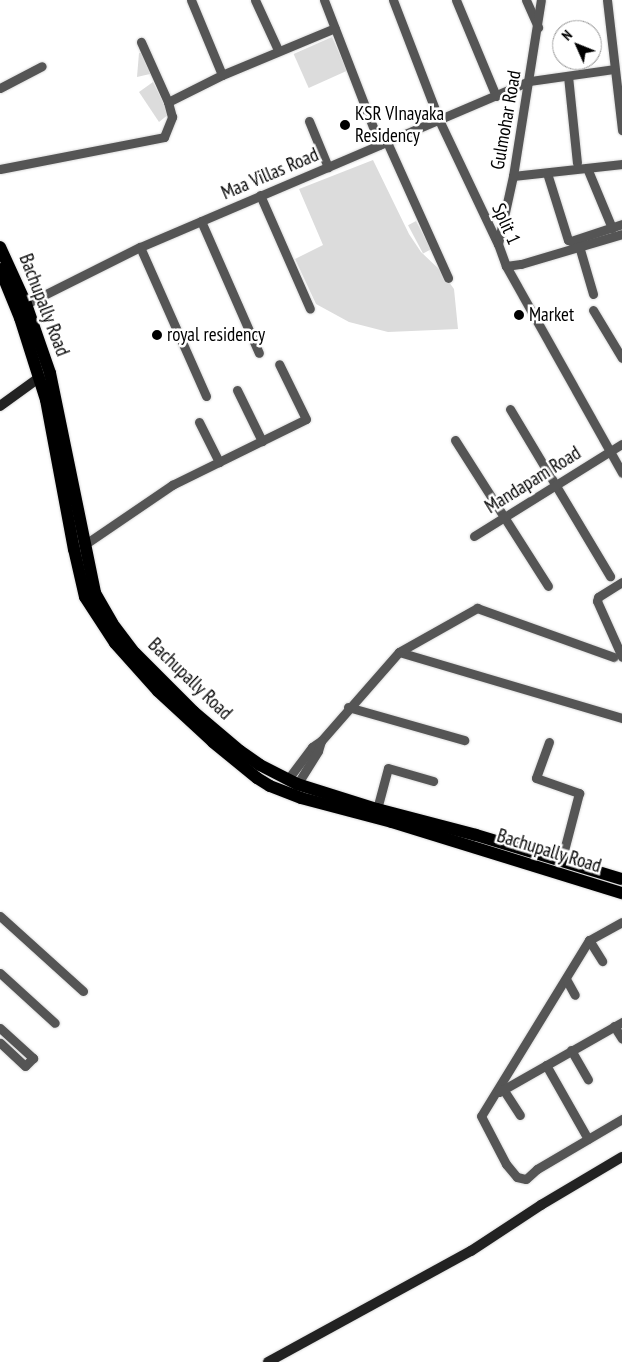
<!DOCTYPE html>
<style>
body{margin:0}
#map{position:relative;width:622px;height:1362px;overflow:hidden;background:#fff;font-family:"PT Sans Narrow",sans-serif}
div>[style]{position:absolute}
.green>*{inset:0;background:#dcdcdc;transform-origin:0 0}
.roads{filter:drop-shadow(0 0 1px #dbdbdb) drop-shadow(0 0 1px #dbdbdb)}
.street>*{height:9px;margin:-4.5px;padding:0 4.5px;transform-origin:4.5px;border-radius:4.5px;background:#555}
.secondary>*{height:10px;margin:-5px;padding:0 5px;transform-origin:5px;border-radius:5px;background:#222}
.primary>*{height:12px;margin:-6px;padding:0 6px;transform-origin:6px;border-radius:6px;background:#000}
.dots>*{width:14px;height:14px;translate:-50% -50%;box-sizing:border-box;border:2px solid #fff;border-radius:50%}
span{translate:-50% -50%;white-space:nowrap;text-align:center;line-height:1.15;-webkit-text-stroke:5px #fff;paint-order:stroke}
.poi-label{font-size:19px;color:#000}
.left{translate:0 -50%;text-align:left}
.street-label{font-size:19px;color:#000}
.north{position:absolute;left:552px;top:20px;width:50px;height:50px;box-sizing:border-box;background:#fff;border:1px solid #999;border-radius:50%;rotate:314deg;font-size:14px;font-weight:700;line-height:20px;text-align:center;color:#000}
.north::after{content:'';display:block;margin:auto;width:18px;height:22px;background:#000;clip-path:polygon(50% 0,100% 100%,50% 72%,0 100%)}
</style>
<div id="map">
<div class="green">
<i style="left:332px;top:37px;width:37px;height:42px;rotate:66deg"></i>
<i style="clip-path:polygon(144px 52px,150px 74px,137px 77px,139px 53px)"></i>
<i style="clip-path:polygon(153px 82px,169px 114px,159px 122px,139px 92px)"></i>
<i style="clip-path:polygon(373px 160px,409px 234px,421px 252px,441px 271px,454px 289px,458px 329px,388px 332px,349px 322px,316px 304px,295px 259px,323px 245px,299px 189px)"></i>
<i style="left:416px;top:221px;width:32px;height:9px;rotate:62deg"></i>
</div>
<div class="roads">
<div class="street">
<i style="left:191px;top:0;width:81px;rotate:67.5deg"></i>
<i style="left:255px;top:0;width:55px;rotate:65.3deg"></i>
<i style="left:324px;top:0;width:155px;rotate:68.9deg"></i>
<i style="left:393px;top:0;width:129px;rotate:69deg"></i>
<i style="left:439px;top:120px;width:137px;rotate:64.6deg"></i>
<i style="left:498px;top:244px;width:23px;rotate:70deg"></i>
<i style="left:506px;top:266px;width:237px;rotate:60.7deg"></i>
<i style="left:456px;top:0;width:104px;rotate:67.4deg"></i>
<i style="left:526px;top:0;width:30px;rotate:66deg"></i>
<i style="left:607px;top:0;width:131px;rotate:83.4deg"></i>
<i style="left:568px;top:76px;width:87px;rotate:84.1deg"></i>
<i style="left:0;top:88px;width:47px;rotate:-27.6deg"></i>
<i style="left:168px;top:102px;width:60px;rotate:-26.6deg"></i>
<i style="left:222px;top:75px;width:122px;rotate:-22.6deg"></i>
<i style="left:309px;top:121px;width:50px;rotate:67.6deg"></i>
<i style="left:387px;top:142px;width:149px;rotate:65.8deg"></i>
<i style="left:587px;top:168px;width:65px;rotate:67.4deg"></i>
<i style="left:0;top:169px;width:167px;rotate:-11deg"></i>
<i style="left:164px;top:137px;width:22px;rotate:-68deg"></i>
<i style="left:172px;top:117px;width:16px;rotate:-105deg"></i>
<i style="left:168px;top:102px;width:66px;rotate:-114.2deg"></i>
<i style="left:547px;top:173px;width:70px;rotate:72.6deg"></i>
<i style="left:568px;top:240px;width:3px;rotate:18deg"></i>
<i style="left:571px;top:241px;width:54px;rotate:-18.4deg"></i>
<i style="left:513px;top:176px;width:110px;rotate:-6.3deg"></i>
<i style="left:260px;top:195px;width:124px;rotate:66.3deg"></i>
<i style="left:201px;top:221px;width:144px;rotate:66.3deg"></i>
<i style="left:498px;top:244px;width:70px;rotate:-77.6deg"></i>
<i style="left:513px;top:176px;width:178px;rotate:-81deg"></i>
<i style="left:579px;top:246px;width:50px;rotate:73.7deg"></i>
<i style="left:140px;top:247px;width:163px;rotate:66.1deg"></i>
<i style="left:506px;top:266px;width:15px;rotate:-8deg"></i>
<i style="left:521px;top:264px;width:105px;rotate:-16.5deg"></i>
<i style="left:26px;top:304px;width:127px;rotate:-26.6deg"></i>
<i style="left:140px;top:247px;width:424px;rotate:-23.1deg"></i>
<i style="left:530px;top:81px;width:85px;rotate:-8.1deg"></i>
<i style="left:593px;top:310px;width:56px;rotate:58.9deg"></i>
<i style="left:237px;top:390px;width:57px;rotate:63.9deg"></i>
<i style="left:510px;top:409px;width:195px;rotate:59.1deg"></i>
<i style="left:199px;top:422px;width:45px;rotate:63.4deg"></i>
<i style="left:455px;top:440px;width:173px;rotate:57.5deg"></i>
<i style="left:474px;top:536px;width:174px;rotate:-31.9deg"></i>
<i style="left:84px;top:545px;width:107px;rotate:-34.3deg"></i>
<i style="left:172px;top:485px;width:149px;rotate:-26.2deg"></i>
<i style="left:306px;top:419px;width:61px;rotate:-116.1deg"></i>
<i style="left:622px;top:582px;width:28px;rotate:148deg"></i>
<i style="left:598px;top:597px;width:4px;rotate:104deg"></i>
<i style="left:597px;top:601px;width:61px;rotate:65.9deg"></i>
<i style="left:399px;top:652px;width:233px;rotate:16.5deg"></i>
<i style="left:348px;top:707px;width:121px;rotate:15.9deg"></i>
<i style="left:321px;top:741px;width:118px;rotate:-48.8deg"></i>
<i style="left:399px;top:652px;width:90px;rotate:-29.4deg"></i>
<i style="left:477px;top:608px;width:145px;rotate:19.7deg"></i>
<i style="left:549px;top:742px;width:38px;rotate:110deg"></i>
<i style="left:536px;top:778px;width:46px;rotate:19.2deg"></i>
<i style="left:579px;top:793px;width:71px;rotate:104.6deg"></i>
<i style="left:288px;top:779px;width:40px;rotate:-53deg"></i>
<i style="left:312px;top:747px;width:11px;rotate:-34deg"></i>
<i style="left:321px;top:741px;width:10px;rotate:107deg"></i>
<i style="left:318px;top:751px;width:39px;rotate:122deg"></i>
<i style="left:377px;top:809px;width:42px;rotate:-75deg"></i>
<i style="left:388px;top:768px;width:47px;rotate:16.1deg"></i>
<i style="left:0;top:916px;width:112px;rotate:42.1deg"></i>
<i style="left:622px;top:922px;width:38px;rotate:151deg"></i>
<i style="left:589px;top:940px;width:206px;rotate:121.5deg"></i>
<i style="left:481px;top:1116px;width:54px;rotate:62.5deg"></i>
<i style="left:506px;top:1164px;width:17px;rotate:50deg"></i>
<i style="left:517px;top:1177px;width:9px;rotate:13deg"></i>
<i style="left:526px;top:1179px;width:15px;rotate:-42deg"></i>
<i style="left:537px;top:1169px;width:99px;rotate:-30.5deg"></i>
<i style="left:589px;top:940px;width:25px;rotate:58deg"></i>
<i style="left:0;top:973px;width:74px;rotate:42.3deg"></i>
<i style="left:566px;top:979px;width:18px;rotate:61deg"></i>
<i style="left:614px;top:1026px;width:15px;rotate:58deg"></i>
<i style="left:0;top:1028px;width:45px;rotate:42.3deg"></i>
<i style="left:33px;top:1058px;width:11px;rotate:135deg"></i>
<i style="left:25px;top:1066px;width:34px;rotate:-137deg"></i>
<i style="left:571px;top:1050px;width:34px;rotate:60deg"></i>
<i style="left:546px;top:1065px;width:85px;rotate:60.4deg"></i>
<i style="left:503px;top:1089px;width:31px;rotate:57deg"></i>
<i style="left:499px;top:1092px;width:142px;rotate:-29.6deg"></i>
</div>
<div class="secondary">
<i style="left:0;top:406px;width:49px;rotate:-35.9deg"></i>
<i style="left:268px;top:1362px;width:231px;rotate:-28.7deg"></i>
<i style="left:471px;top:1251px;width:84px;rotate:-33.3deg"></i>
<i style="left:541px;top:1205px;width:94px;rotate:-30.7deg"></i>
</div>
<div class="primary">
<i style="left:0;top:247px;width:63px;rotate:65.5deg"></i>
<i style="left:26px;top:304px;width:73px;rotate:70.8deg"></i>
<i style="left:50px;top:373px;width:225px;rotate:78.4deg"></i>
<i style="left:95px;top:593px;width:34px;rotate:60deg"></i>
<i style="left:112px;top:623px;width:38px;rotate:53deg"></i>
<i style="left:135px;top:653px;width:83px;rotate:45deg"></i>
<i style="left:194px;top:712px;width:60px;rotate:40.3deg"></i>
<i style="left:240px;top:751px;width:24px;rotate:35deg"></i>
<i style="left:260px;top:765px;width:42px;rotate:27.2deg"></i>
<i style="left:297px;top:784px;width:84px;rotate:17.4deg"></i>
<i style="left:377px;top:809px;width:102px;rotate:14.7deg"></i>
<i style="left:476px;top:835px;width:152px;rotate:16.8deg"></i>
<i style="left:0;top:269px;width:53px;rotate:67.8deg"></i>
<i style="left:20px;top:318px;width:86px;rotate:72.4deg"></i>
<i style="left:46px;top:400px;width:152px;rotate:79.4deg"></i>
<i style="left:74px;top:549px;width:49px;rotate:77.1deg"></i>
<i style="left:85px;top:597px;width:55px;rotate:56.9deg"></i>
<i style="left:115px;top:643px;width:64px;rotate:48.1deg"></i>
<i style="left:158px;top:691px;width:75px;rotate:42.8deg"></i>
<i style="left:213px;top:742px;width:57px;rotate:39.3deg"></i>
<i style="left:257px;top:778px;width:15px;rotate:32deg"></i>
<i style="left:270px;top:786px;width:33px;rotate:21deg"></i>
<i style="left:301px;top:798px;width:94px;rotate:14.8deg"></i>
<i style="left:392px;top:822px;width:241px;rotate:17.2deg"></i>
</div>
</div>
<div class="dots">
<i style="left:345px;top:125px;background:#000"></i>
<i style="left:519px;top:315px;background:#000"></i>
<i style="left:157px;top:335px;background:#000"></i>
</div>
<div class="poi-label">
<span class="left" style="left:355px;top:125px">KSR VInayaka<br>Residency</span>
<span class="left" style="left:529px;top:315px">Market</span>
<span class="left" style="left:167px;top:335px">royal residency</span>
</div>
<div class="street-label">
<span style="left:506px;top:120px;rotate:-80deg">Gulmohar Road</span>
<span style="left:270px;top:174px;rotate:-23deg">Maa Villas Road</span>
<span style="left:506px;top:224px;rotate:66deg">Split 1</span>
<span style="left:44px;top:305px;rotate:69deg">Bachupally Road</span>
<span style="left:533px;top:480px;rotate:-32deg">Mandapam Road</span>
<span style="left:190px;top:679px;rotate:44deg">Bachupally Road</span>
<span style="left:549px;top:851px;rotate:17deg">Bachupally Road</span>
</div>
<div class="north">N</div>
</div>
